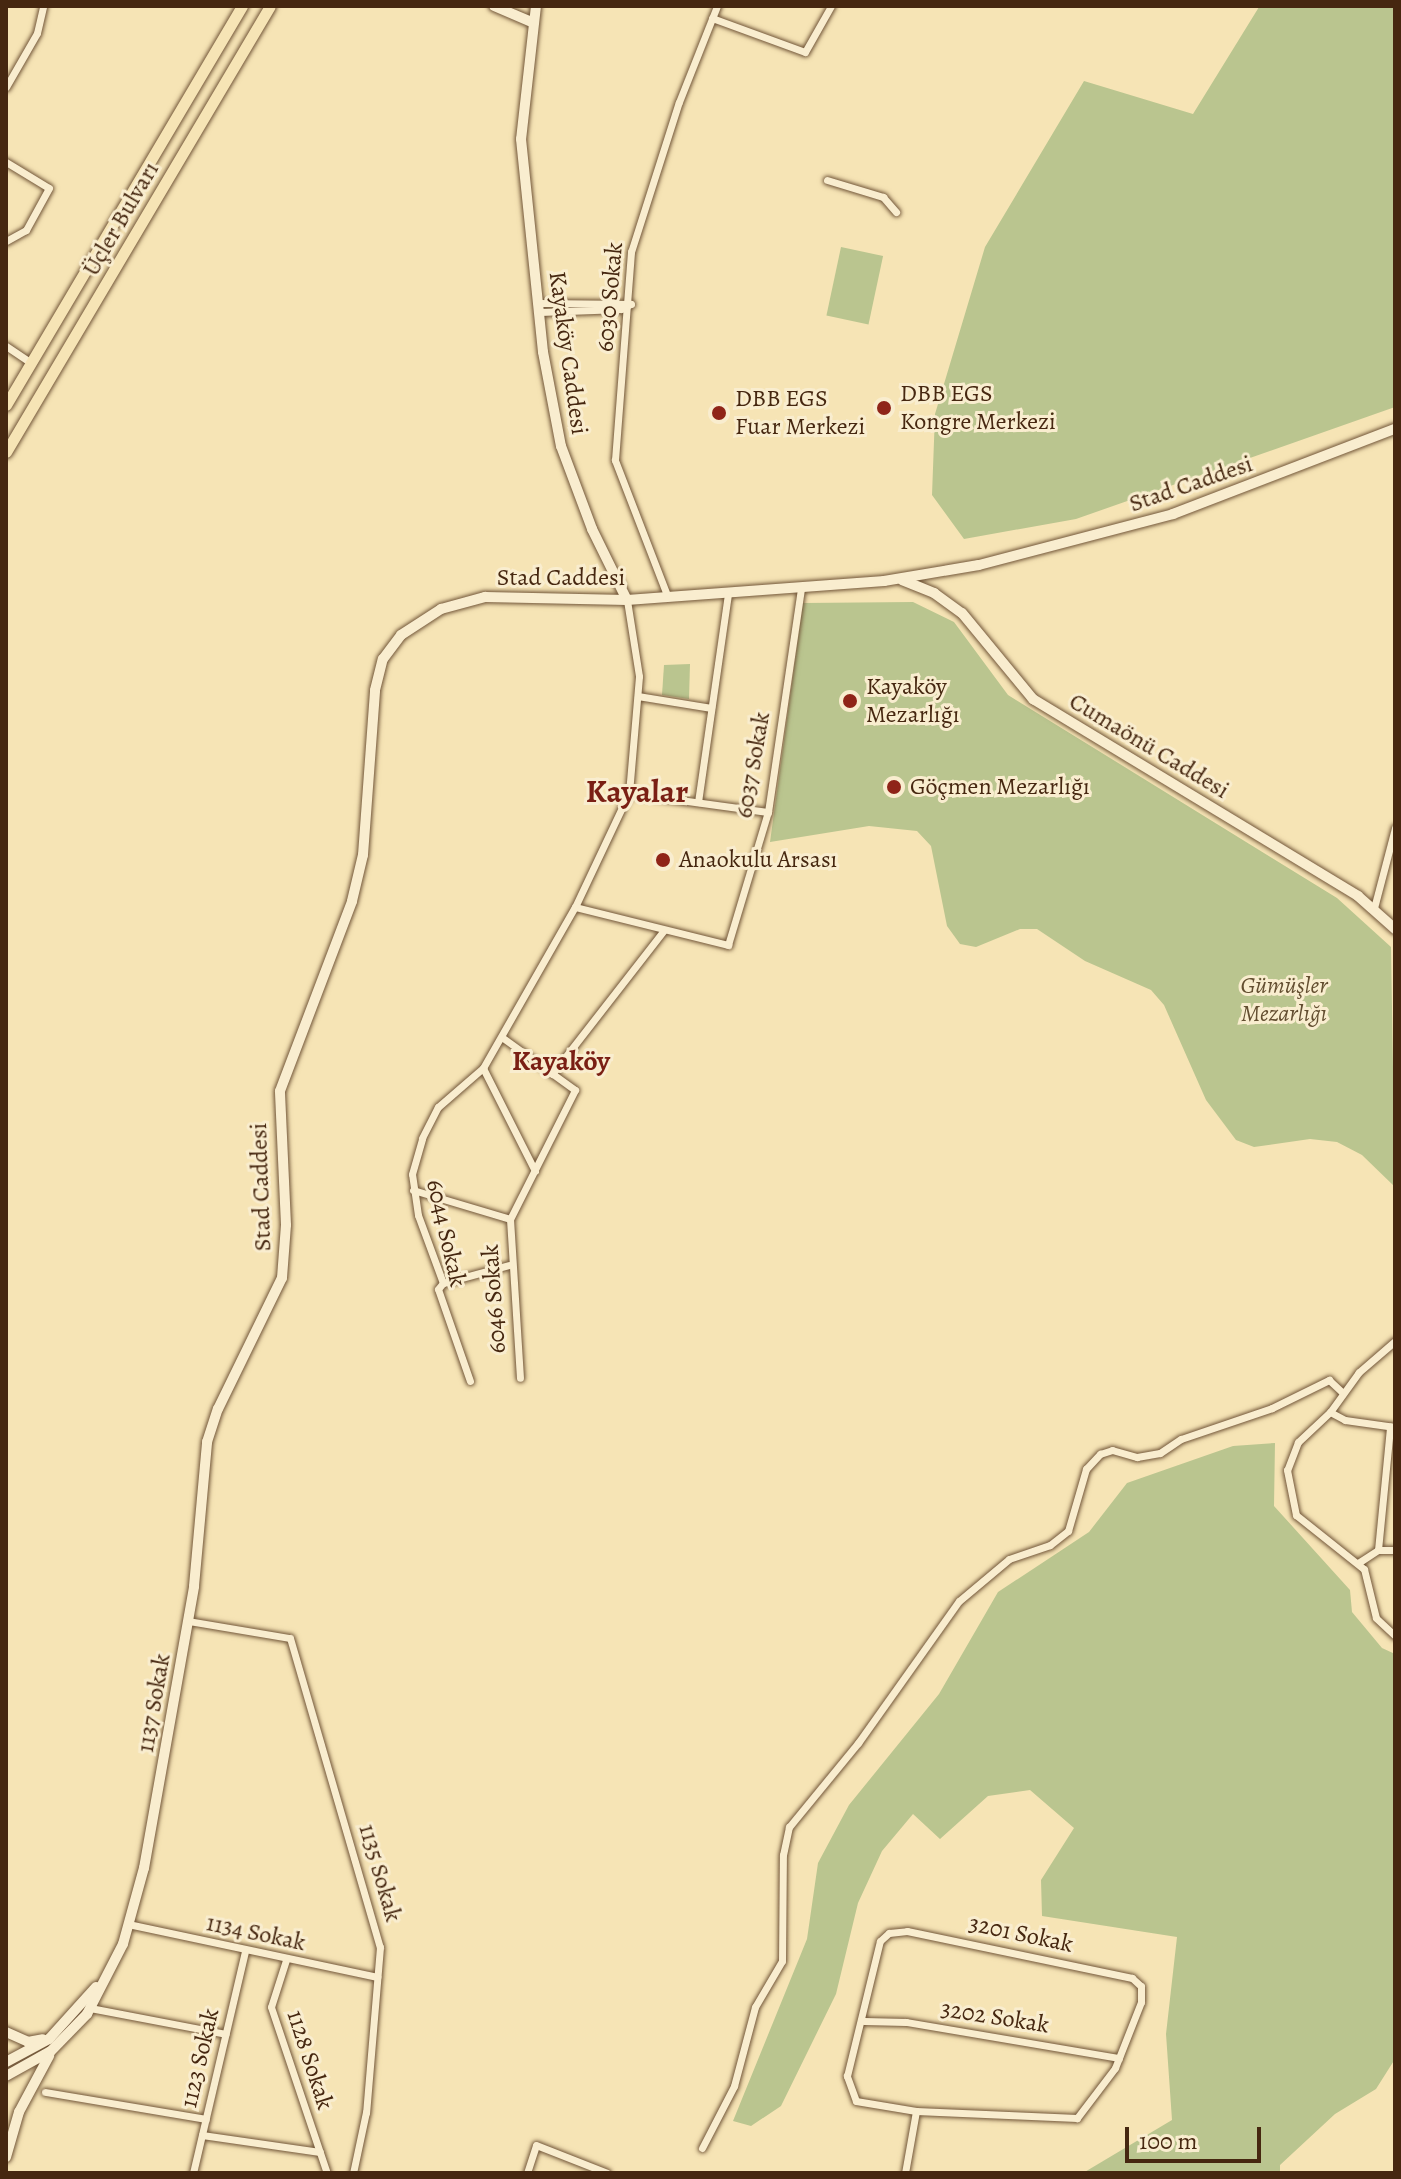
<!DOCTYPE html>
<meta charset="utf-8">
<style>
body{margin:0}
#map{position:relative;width:1401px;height:2179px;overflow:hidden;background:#f6e4b5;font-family:Alegreya,serif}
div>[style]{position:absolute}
.green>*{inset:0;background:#bac58f;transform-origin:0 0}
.roads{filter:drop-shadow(0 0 2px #725639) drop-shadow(0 0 2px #725639)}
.street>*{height:7px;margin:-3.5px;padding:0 3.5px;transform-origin:3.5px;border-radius:3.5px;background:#f9edcf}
.secondary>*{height:10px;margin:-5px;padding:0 5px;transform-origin:5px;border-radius:5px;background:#f9edcf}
.primary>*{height:11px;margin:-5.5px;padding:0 5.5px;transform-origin:5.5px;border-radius:5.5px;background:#f6e4b5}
.dots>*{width:22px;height:22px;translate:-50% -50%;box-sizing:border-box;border:4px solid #f9edcf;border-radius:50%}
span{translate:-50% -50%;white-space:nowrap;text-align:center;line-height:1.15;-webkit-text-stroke:6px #f9edcf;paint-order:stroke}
.street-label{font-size:24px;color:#462710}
.poi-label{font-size:24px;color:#462710}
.left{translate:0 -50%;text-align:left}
.park-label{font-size:24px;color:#634e30;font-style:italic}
.quarter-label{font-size:28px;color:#7a1f14;font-weight:700}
.district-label{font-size:32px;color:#7a1f14;font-weight:700}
.frame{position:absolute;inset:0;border:8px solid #462710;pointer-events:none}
.scale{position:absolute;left:1125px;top:2127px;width:136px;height:36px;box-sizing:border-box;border:4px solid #462710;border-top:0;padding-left:10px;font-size:24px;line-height:28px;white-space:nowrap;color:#462710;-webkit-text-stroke:6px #f9edcf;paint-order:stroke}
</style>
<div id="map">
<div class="green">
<i style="clip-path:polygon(1395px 6px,1395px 407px,1076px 519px,964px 539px,932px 495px,935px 414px,985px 247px,1084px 81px,1193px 114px,1259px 7px)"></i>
<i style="left:841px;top:247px;width:43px;height:70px;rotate:12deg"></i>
<i style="clip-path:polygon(913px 602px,954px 622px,1008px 695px,1337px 898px,1391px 947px,1395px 1187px,1362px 1155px,1337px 1142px,1310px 1139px,1254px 1147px,1236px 1140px,1206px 1100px,1164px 1005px,1151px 990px,1085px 961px,1037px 929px,1020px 929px,976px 947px,960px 944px,947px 926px,931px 846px,917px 831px,869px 826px,770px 842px,803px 603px)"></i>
<i style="clip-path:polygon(690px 664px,689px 699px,662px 695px,664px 665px)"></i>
<i style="clip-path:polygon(1275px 1443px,1274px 1506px,1350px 1590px,1352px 1612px,1382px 1648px,1395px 1654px,1395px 2059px,1376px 2089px,1335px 2114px,1280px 2165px,1280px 2173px,1083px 2173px,1172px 2120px,1166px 2034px,1177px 1937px,1042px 1916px,1041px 1880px,1074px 1828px,1030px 1790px,988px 1796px,940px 1839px,913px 1814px,882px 1851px,858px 1903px,836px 1994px,781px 2106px,751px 2126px,733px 2121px,807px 1939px,818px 1863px,849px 1805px,939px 1694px,998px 1592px,1089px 1532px,1127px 1483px,1233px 1446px)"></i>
</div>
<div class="roads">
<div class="street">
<i style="left:712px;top:18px;width:99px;rotate:20.1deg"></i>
<i style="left:805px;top:52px;width:53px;rotate:-60.5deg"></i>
<i style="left:6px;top:87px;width:62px;rotate:-60.1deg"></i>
<i style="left:37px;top:33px;width:28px;rotate:-77deg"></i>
<i style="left:6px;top:162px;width:50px;rotate:31.2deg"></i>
<i style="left:49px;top:188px;width:48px;rotate:118.7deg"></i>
<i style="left:26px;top:230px;width:23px;rotate:151deg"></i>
<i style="left:827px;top:180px;width:59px;rotate:16.9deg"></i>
<i style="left:883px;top:197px;width:20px;rotate:49deg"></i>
<i style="left:539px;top:303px;width:92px;rotate:0.6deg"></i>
<i style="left:540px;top:312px;width:81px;rotate:-2.1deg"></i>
<i style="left:621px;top:309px;width:11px;rotate:-27deg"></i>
<i style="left:6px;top:346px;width:30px;rotate:34deg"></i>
<i style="left:667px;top:595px;width:145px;rotate:-111.1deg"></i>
<i style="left:615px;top:460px;width:209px;rotate:-85.6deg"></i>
<i style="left:631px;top:252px;width:157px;rotate:-72.3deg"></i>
<i style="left:679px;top:102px;width:103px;rotate:-68.4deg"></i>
<i style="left:638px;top:696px;width:74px;rotate:9.3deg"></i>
<i style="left:629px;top:793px;width:140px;rotate:7.8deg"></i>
<i style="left:698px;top:802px;width:211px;rotate:-81.8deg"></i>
<i style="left:575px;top:907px;width:158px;rotate:13.9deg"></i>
<i style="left:728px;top:945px;width:139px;rotate:-73.3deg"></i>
<i style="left:768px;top:812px;width:226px;rotate:-81.6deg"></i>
<i style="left:1374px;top:908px;width:83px;rotate:-75.3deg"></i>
<i style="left:503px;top:1038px;width:89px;rotate:35.8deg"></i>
<i style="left:575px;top:1090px;width:144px;rotate:116.7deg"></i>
<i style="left:510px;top:1219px;width:159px;rotate:86.4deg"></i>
<i style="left:552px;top:1074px;width:182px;rotate:-52.1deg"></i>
<i style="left:535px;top:1171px;width:115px;rotate:-116.8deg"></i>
<i style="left:483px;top:1068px;width:185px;rotate:-60.3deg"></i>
<i style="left:575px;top:907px;width:126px;rotate:-64.7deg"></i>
<i style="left:629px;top:793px;width:117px;rotate:-85.1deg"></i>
<i style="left:639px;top:676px;width:77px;rotate:-99deg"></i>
<i style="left:413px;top:1190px;width:101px;rotate:16.6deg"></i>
<i style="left:443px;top:1283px;width:68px;rotate:-15.3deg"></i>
<i style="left:1395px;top:1341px;width:48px;rotate:139.3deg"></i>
<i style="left:1359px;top:1372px;width:49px;rotate:125.9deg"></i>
<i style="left:1330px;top:1412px;width:44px;rotate:136.8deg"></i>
<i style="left:1298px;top:1442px;width:30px;rotate:111deg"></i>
<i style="left:1287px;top:1470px;width:46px;rotate:78.7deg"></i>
<i style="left:1296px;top:1515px;width:87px;rotate:38.5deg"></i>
<i style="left:1364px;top:1569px;width:50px;rotate:76.2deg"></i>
<i style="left:1376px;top:1618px;width:26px;rotate:43deg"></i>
<i style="left:470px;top:1381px;width:97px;rotate:-109.2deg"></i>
<i style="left:438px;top:1289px;width:8px;rotate:-50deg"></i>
<i style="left:443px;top:1283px;width:72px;rotate:-110.2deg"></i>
<i style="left:418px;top:1215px;width:41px;rotate:-98.3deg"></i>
<i style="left:412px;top:1174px;width:37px;rotate:-74deg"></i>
<i style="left:422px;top:1138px;width:35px;rotate:-63deg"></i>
<i style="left:438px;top:1107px;width:60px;rotate:-40.9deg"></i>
<i style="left:1330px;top:1412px;width:17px;rotate:28deg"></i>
<i style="left:1345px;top:1420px;width:50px;rotate:8deg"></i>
<i style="left:1378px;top:1550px;width:124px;rotate:-84.4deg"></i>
<i style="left:1358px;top:1563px;width:24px;rotate:-33deg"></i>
<i style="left:1378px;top:1550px;width:17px"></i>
<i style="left:188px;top:1621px;width:103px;rotate:9.5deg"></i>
<i style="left:290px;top:1638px;width:322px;rotate:73.8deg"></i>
<i style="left:380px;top:1947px;width:166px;rotate:94.8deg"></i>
<i style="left:366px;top:2112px;width:62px;rotate:102deg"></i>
<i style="left:128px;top:1924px;width:255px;rotate:12deg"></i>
<i style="left:907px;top:1931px;width:230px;rotate:11.8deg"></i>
<i style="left:1132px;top:1978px;width:12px;rotate:42deg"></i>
<i style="left:1141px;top:1986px;width:16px;rotate:90deg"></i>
<i style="left:1141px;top:2002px;width:71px;rotate:111.5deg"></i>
<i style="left:1115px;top:2068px;width:63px;rotate:127.2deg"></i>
<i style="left:1077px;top:2118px;width:161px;rotate:-177.5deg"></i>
<i style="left:916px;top:2111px;width:61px;rotate:-170.5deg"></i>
<i style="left:856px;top:2101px;width:27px;rotate:-110deg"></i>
<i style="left:847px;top:2076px;width:139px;rotate:-76.3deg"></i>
<i style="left:880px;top:1941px;width:12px;rotate:-42deg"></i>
<i style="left:889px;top:1933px;width:18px;rotate:-6deg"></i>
<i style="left:286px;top:1960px;width:49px;rotate:107.7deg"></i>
<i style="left:271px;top:2007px;width:175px;rotate:71.4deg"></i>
<i style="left:90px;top:2008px;width:138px;rotate:10.8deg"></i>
<i style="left:864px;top:2021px;width:42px;rotate:1.4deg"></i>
<i style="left:906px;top:2022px;width:216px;rotate:9.6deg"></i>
<i style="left:45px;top:2092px;width:163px;rotate:9.5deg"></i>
<i style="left:202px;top:2135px;width:119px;rotate:8.2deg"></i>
<i style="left:702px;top:2148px;width:70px;rotate:-62.7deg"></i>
<i style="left:734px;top:2086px;width:82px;rotate:-75.1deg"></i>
<i style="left:755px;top:2007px;width:53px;rotate:-59.6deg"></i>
<i style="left:782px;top:1961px;width:106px;rotate:-89.5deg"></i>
<i style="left:783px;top:1855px;width:29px;rotate:-78deg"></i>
<i style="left:789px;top:1827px;width:109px;rotate:-50.6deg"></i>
<i style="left:858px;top:1743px;width:174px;rotate:-54.6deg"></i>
<i style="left:959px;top:1601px;width:65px;rotate:-40deg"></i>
<i style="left:1009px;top:1559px;width:43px;rotate:-18.9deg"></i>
<i style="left:1050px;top:1545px;width:23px;rotate:-38deg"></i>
<i style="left:1068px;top:1531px;width:65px;rotate:-73.8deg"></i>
<i style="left:1086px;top:1469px;width:21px;rotate:-47deg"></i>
<i style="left:1100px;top:1454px;width:13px;rotate:-18deg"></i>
<i style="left:1112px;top:1450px;width:26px;rotate:16deg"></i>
<i style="left:1137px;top:1457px;width:23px;rotate:-10deg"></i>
<i style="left:1160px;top:1453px;width:25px;rotate:-34deg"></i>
<i style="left:1181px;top:1439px;width:96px;rotate:-18.8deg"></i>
<i style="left:1272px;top:1408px;width:64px;rotate:-26.2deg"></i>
<i style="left:1329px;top:1380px;width:18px;rotate:43deg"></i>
<i style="left:193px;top:2173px;width:227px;rotate:-76.8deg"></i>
<i style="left:527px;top:2173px;width:29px;rotate:-72deg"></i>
<i style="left:536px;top:2145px;width:76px;rotate:21.5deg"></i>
<i style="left:905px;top:2173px;width:63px;rotate:-79.9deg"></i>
</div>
<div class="secondary">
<i style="left:494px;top:6px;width:43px;rotate:23deg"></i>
<i style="left:536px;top:6px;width:134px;rotate:96.4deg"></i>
<i style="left:521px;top:139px;width:214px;rotate:84.1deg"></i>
<i style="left:543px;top:352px;width:96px;rotate:79.2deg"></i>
<i style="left:561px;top:446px;width:89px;rotate:69.5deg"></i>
<i style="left:592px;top:529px;width:79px;rotate:63.8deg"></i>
<i style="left:902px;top:580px;width:35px;rotate:22deg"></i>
<i style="left:934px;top:593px;width:34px;rotate:36deg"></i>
<i style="left:962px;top:613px;width:112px;rotate:50.5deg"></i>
<i style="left:1033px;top:699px;width:380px;rotate:31.2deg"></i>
<i style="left:1358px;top:896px;width:50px;rotate:41.7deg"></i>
<i style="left:6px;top:2032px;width:24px;rotate:24deg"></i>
<i style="left:28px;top:2042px;width:15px;rotate:-11deg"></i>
<i style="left:6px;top:2062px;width:49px;rotate:-28.1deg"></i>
<i style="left:49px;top:2039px;width:70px;rotate:-47.9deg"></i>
<i style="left:6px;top:2076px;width:51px;rotate:-29.1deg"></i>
<i style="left:51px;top:2051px;width:52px;rotate:-45.8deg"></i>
<i style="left:87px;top:2014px;width:79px;rotate:-62.8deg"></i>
<i style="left:123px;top:1944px;width:79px;rotate:-74.6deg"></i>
<i style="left:144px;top:1868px;width:286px;rotate:-79.9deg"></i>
<i style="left:194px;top:1586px;width:145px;rotate:-84.8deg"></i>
<i style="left:207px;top:1442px;width:35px;rotate:-72deg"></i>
<i style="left:218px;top:1409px;width:146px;rotate:-64deg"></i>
<i style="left:282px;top:1278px;width:53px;rotate:-85.7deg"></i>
<i style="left:286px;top:1225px;width:134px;rotate:-92.6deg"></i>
<i style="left:280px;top:1091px;width:203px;rotate:-69.2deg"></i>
<i style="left:352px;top:901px;width:47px;rotate:-76.6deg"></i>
<i style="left:363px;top:855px;width:165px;rotate:-85.8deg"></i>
<i style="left:375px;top:690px;width:32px;rotate:-76deg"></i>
<i style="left:383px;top:659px;width:30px;rotate:-53deg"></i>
<i style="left:401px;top:635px;width:48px;rotate:-33deg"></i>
<i style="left:441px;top:609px;width:46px;rotate:-15.3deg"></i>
<i style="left:485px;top:597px;width:142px;rotate:1.2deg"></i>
<i style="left:627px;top:600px;width:258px;rotate:-4.2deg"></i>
<i style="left:884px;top:581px;width:96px;rotate:-9.6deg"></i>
<i style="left:979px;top:565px;width:201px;rotate:-14.7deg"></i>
<i style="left:1173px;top:514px;width:238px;rotate:-21deg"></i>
<i style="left:6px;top:2157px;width:47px;rotate:-73.9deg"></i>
<i style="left:19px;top:2112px;width:64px;rotate:-61.8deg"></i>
</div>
<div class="primary">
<i style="left:6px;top:405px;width:464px;rotate:-59.4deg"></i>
<i style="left:6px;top:452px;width:518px;rotate:-59.38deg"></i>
</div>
</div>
<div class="dots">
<i style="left:884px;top:408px;background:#8f2418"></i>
<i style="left:719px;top:413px;background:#8f2418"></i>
<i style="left:850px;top:701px;background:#8f2418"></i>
<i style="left:894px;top:787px;background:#8f2418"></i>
<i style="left:663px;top:860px;background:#8f2418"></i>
</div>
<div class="street-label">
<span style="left:121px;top:219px;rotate:-60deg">Üçler Bulvarı</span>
<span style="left:610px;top:297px;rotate:-85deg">6030 Sokak</span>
<span style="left:568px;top:353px;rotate:82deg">Kayaköy Caddesi</span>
<span style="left:1191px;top:484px;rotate:-19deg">Stad Caddesi</span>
<span style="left:561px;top:578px">Stad Caddesi</span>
<span style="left:1149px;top:746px;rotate:31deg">Cumaönü Caddesi</span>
<span style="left:753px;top:765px;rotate:-80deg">6037 Sokak</span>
<span style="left:261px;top:1187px;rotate:-92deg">Stad Caddesi</span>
<span style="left:446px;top:1233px;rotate:77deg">6044 Sokak</span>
<span style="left:494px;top:1299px;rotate:-94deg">6046 Sokak</span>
<span style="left:154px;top:1703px;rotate:-80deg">1137 Sokak</span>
<span style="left:380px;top:1873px;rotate:74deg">1135 Sokak</span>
<span style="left:256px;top:1933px;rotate:12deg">1134 Sokak</span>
<span style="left:1021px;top:1934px;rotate:12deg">3201 Sokak</span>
<span style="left:995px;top:2017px;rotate:9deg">3202 Sokak</span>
<span style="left:200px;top:2058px;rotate:-77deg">1123 Sokak</span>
<span style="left:310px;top:2060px;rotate:72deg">1128 Sokak</span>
</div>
<div class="poi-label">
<span class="left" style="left:900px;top:408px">DBB EGS<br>Kongre Merkezi</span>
<span class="left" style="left:735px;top:413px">DBB EGS<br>Fuar Merkezi</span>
<span class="left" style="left:866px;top:701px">Kayaköy<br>Mezarlığı</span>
<span class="left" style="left:910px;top:787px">Göçmen Mezarlığı</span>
<span class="left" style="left:679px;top:860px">Anaokulu Arsası</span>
</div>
<div class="park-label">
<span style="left:1284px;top:1000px">Gümüşler<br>Mezarlığı</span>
</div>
<div class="quarter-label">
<span style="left:561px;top:1061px">Kayaköy</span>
</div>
<div class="district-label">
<span style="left:637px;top:791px">Kayalar</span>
</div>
<div class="frame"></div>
<div class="scale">100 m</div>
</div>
